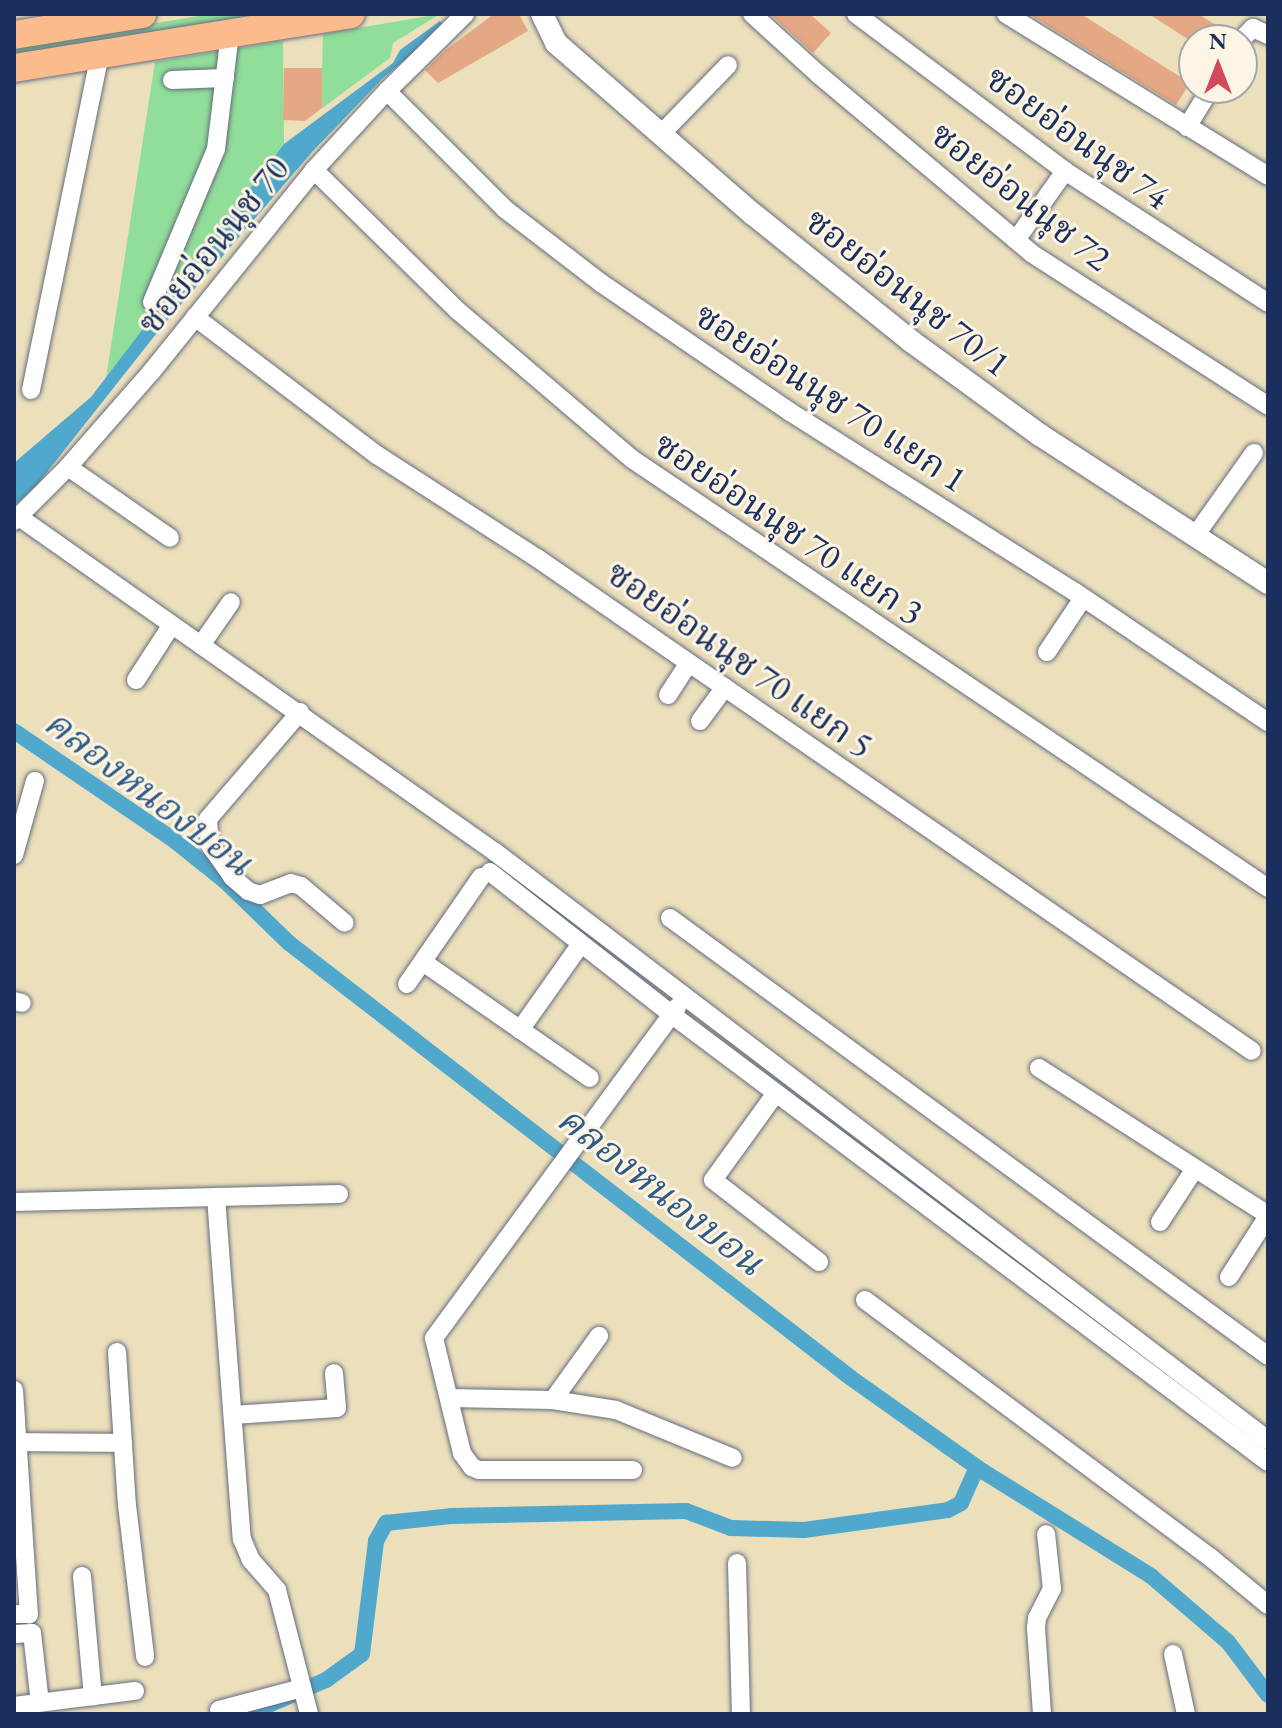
<!DOCTYPE html>
<meta charset="utf-8">
<style>
body{margin:0}
#map{position:relative;width:1282px;height:1728px;overflow:hidden;background:#ecdfbc;font-family:"EB Garamond","Noto Serif Thai",serif}
div>[style]{position:absolute}
.green>*{inset:0;background:#91dd9a}
.water>*{inset:0;background:#50a9cd}
.canal>*{height:16px;margin:-8px;padding:0 8px;transform-origin:8px;border-radius:8px;background:#50a9cd}
.building>*{inset:0;background:#e5a885}
.roads{filter:drop-shadow(0 0 2px #646d7f) drop-shadow(0 0 2px #646d7f)}
.minor>*{height:18px;margin:-9px;padding:0 9px;transform-origin:9px;border-radius:9px;background:#fff}
.tertiary>*{height:22px;margin:-11px;padding:0 11px;transform-origin:11px;border-radius:11px;background:#fff}
.primary>*{height:28px;margin:-14px;padding:0 14px;transform-origin:14px;border-radius:14px;background:#fbbb8c}
span{translate:-50% -50%;white-space:nowrap;text-align:center;line-height:1.15;-webkit-text-stroke:6px #fcf5e5;paint-order:stroke}
.street-label{font-size:36px;color:#1b2f5e}
.water-label{font-size:38px;color:#2e5a85;font-style:italic}
.frame{position:absolute;inset:0;border:16px solid #1b2f5e;pointer-events:none}
.north{position:absolute;left:1178px;top:24px;width:80px;height:80px;box-sizing:border-box;background:#fcf5e5;border:2px solid #a2a6af;border-radius:50%;rotate:0deg;font-size:22px;font-weight:700;line-height:32px;text-align:center;color:#1b2f5e}
.north::after{content:'';display:block;margin:auto;width:28px;height:36px;background:#d1495b;clip-path:polygon(50% 0,100% 100%,50% 72%,0 100%)}
</style>
<div id="map">
<div class="green">
<i style="clip-path:polygon(210px 14px,267px 14px,14px 56px,14px 47px)"></i>
<i style="clip-path:polygon(440px 14px,393px 43px,390px 58px,321px 109px,323px 34px)"></i>
<i style="clip-path:polygon(283px 41px,284px 144px,106px 378px,155px 62px)"></i>
</div>
<div class="water">
<i style="clip-path:polygon(440px 21px,445px 27px,383px 78px,312px 152px,160px 329px,36px 486px,14px 506px,14px 463px,91px 397px,284px 144px,393px 63px,400px 50px)"></i>
</div>
<div class="canal">
<i style="left:14px;top:731px;width:195px;rotate:34.3deg"></i>
<i style="left:175px;top:841px;width:64px;rotate:38.7deg"></i>
<i style="left:225px;top:881px;width:89px;rotate:44.1deg"></i>
<i style="left:289px;top:943px;width:711px;rotate:37.74deg"></i>
<i style="left:851px;top:1378px;width:163px;rotate:35.3deg"></i>
<i style="left:984px;top:1472px;width:197px;rotate:31.9deg"></i>
<i style="left:1151px;top:1576px;width:101px;rotate:40.6deg"></i>
<i style="left:1228px;top:1642px;width:66px;rotate:53deg"></i>
<i style="left:248px;top:1714px;width:85px;rotate:-23.6deg"></i>
<i style="left:326px;top:1680px;width:44px;rotate:-35.8deg"></i>
<i style="left:362px;top:1654px;width:114px;rotate:-82.9deg"></i>
<i style="left:376px;top:1541px;width:21px;rotate:-61deg"></i>
<i style="left:386px;top:1523px;width:65px;rotate:-6.1deg"></i>
<i style="left:451px;top:1516px;width:235px;rotate:-1.2deg"></i>
<i style="left:686px;top:1511px;width:48px;rotate:20.7deg"></i>
<i style="left:731px;top:1528px;width:73px;rotate:1.6deg"></i>
<i style="left:804px;top:1530px;width:145px;rotate:-7.9deg"></i>
<i style="left:948px;top:1510px;width:15px;rotate:-28deg"></i>
<i style="left:961px;top:1503px;width:39px;rotate:-66deg"></i>
</div>
<div class="building">
<i style="clip-path:polygon(494px 14px,519px 14px,528px 31px,438px 83px,425px 70px,447px 49px)"></i>
<i style="clip-path:polygon(770px 14px,810px 14px,831px 33px,813px 53px)"></i>
<i style="clip-path:polygon(1029px 14px,1081px 14px,1190px 83px,1176px 105px)"></i>
<i style="clip-path:polygon(1149px 14px,1198px 14px,1226px 31px,1220px 40px,1189px 40px)"></i>
<i style="clip-path:polygon(284px 68px,322px 68px,322px 108px,305px 121px,283px 120px)"></i>
</div>
<div class="roads">
<div class="minor">
<i style="left:752px;top:14px;width:89px;rotate:42.3deg"></i>
<i style="left:818px;top:74px;width:278px;rotate:40deg"></i>
<i style="left:1031px;top:253px;width:282px;rotate:32.8deg"></i>
<i style="left:856px;top:14px;width:261px;rotate:36.9deg"></i>
<i style="left:1065px;top:171px;width:242px;rotate:33deg"></i>
<i style="left:1006px;top:14px;width:308px;rotate:31.7deg"></i>
<i style="left:1241px;top:40px;width:17px;rotate:-45deg"></i>
<i style="left:1253px;top:28px;width:17px;rotate:25deg"></i>
<i style="left:172px;top:80px;width:53px;rotate:-2.2deg"></i>
<i style="left:387px;top:91px;width:167px;rotate:45deg"></i>
<i style="left:505px;top:209px;width:121px;rotate:37.6deg"></i>
<i style="left:601px;top:283px;width:229px;rotate:34.3deg"></i>
<i style="left:790px;top:412px;width:337px;rotate:32.3deg"></i>
<i style="left:1075px;top:592px;width:233px;rotate:34deg"></i>
<i style="left:1187px;top:127px;width:46px;rotate:-58.4deg"></i>
<i style="left:661px;top:134px;width:96px;rotate:-45.8deg"></i>
<i style="left:314px;top:170px;width:200px;rotate:44.4deg"></i>
<i style="left:457px;top:310px;width:230px;rotate:40.4deg"></i>
<i style="left:632px;top:459px;width:767px;rotate:34deg"></i>
<i style="left:1016px;top:240px;width:85px;rotate:-54.6deg"></i>
<i style="left:152px;top:302px;width:166px;rotate:-67.3deg"></i>
<i style="left:216px;top:149px;width:116px;rotate:-83.1deg"></i>
<i style="left:195px;top:317px;width:228px;rotate:37.2deg"></i>
<i style="left:377px;top:455px;width:190px;rotate:32.8deg"></i>
<i style="left:537px;top:558px;width:868px;rotate:34.59deg"></i>
<i style="left:31px;top:390px;width:342px;rotate:-78.4deg"></i>
<i style="left:68px;top:467px;width:124px;rotate:34.8deg"></i>
<i style="left:19px;top:517px;width:582px;rotate:35.14deg"></i>
<i style="left:495px;top:852px;width:971px;rotate:37.26deg"></i>
<i style="left:14px;top:521px;width:76px;rotate:-45deg"></i>
<i style="left:68px;top:467px;width:128px;rotate:-48.8deg"></i>
<i style="left:152px;top:371px;width:258px;rotate:-51.1deg"></i>
<i style="left:314px;top:170px;width:108px;rotate:-47.3deg"></i>
<i style="left:387px;top:91px;width:110px;rotate:-44.6deg"></i>
<i style="left:1195px;top:536px;width:102px;rotate:-54.6deg"></i>
<i style="left:201px;top:645px;width:52px;rotate:-55.1deg"></i>
<i style="left:1047px;top:652px;width:65px;rotate:-56.3deg"></i>
<i style="left:136px;top:680px;width:64px;rotate:-57.1deg"></i>
<i style="left:668px;top:695px;width:38px;rotate:-57deg"></i>
<i style="left:300px;top:712px;width:141px;rotate:130.7deg"></i>
<i style="left:208px;top:819px;width:26px;rotate:86deg"></i>
<i style="left:210px;top:845px;width:39px;rotate:55deg"></i>
<i style="left:232px;top:877px;width:21px;rotate:41deg"></i>
<i style="left:248px;top:891px;width:13px;rotate:18deg"></i>
<i style="left:260px;top:895px;width:33px;rotate:-21deg"></i>
<i style="left:291px;top:883px;width:10px;rotate:17deg"></i>
<i style="left:301px;top:886px;width:57px;rotate:40.1deg"></i>
<i style="left:700px;top:721px;width:42px;rotate:-53.7deg"></i>
<i style="left:14px;top:855px;width:77px;rotate:-74.2deg"></i>
<i style="left:490px;top:872px;width:230px;rotate:38.1deg"></i>
<i style="left:671px;top:1014px;width:746px;rotate:36.89deg"></i>
<i style="left:670px;top:918px;width:741px;rotate:36.22deg"></i>
<i style="left:423px;top:962px;width:203px;rotate:34.8deg"></i>
<i style="left:407px;top:984px;width:130px;rotate:-55.3deg"></i>
<i style="left:14px;top:1001px;width:8px;rotate:14deg"></i>
<i style="left:520px;top:1030px;width:105px;rotate:-54.7deg"></i>
<i style="left:1039px;top:1068px;width:272px;rotate:32.7deg"></i>
<i style="left:776px;top:1093px;width:107px;rotate:125.9deg"></i>
<i style="left:713px;top:1180px;width:134px;rotate:37.7deg"></i>
<i style="left:216px;top:1197px;width:343px;rotate:85.7deg"></i>
<i style="left:242px;top:1539px;width:23px;rotate:67deg"></i>
<i style="left:251px;top:1560px;width:40px;rotate:49deg"></i>
<i style="left:277px;top:1590px;width:128px;rotate:75.5deg"></i>
<i style="left:14px;top:1202px;width:325px;rotate:-1.4deg"></i>
<i style="left:1160px;top:1222px;width:62px;rotate:-56.8deg"></i>
<i style="left:1229px;top:1277px;width:72px;rotate:-57.4deg"></i>
<i style="left:865px;top:1300px;width:432px;rotate:36.7deg"></i>
<i style="left:1211px;top:1558px;width:74px;rotate:39.5deg"></i>
<i style="left:117px;top:1352px;width:153px;rotate:86.3deg"></i>
<i style="left:127px;top:1505px;width:153px;rotate:83.2deg"></i>
<i style="left:14px;top:1390px;width:225px;rotate:86.2deg"></i>
<i style="left:29px;top:1614px;width:15px;rotate:180deg"></i>
<i style="left:449px;top:1398px;width:104px;rotate:1.1deg"></i>
<i style="left:553px;top:1400px;width:79px;rotate:-54.3deg"></i>
<i style="left:553px;top:1400px;width:64px;rotate:9deg"></i>
<i style="left:616px;top:1410px;width:126px;rotate:22.3deg"></i>
<i style="left:233px;top:1415px;width:104px;rotate:-3.9deg"></i>
<i style="left:337px;top:1408px;width:35px;rotate:-95deg"></i>
<i style="left:14px;top:1442px;width:109px;rotate:0.5deg"></i>
<i style="left:633px;top:1470px;width:154px;rotate:180deg"></i>
<i style="left:479px;top:1470px;width:8px;rotate:-157deg"></i>
<i style="left:472px;top:1467px;width:17px;rotate:-126deg"></i>
<i style="left:462px;top:1453px;width:118px;rotate:-103.7deg"></i>
<i style="left:434px;top:1338px;width:411px;rotate:-53.7deg"></i>
<i style="left:737px;top:1563px;width:151px;rotate:88.5deg"></i>
<i style="left:82px;top:1576px;width:121px;rotate:84.8deg"></i>
<i style="left:14px;top:1634px;width:18px;rotate:-3deg"></i>
<i style="left:32px;top:1633px;width:70px;rotate:83.5deg"></i>
<i style="left:1173px;top:1654px;width:61px;rotate:77.8deg"></i>
<i style="left:14px;top:1706px;width:122px;rotate:-7.1deg"></i>
<i style="left:219px;top:1710px;width:86px;rotate:-14.8deg"></i>
<i style="left:1042px;top:1714px;width:86px;rotate:-94deg"></i>
<i style="left:1036px;top:1628px;width:10px;rotate:-84deg"></i>
<i style="left:1037px;top:1618px;width:33px;rotate:-63deg"></i>
<i style="left:1052px;top:1589px;width:55px;rotate:-96.2deg"></i>
</div>
<div class="tertiary">
<i style="left:542px;top:14px;width:32px;rotate:64deg"></i>
<i style="left:556px;top:43px;width:261px;rotate:41deg"></i>
<i style="left:753px;top:214px;width:203px;rotate:38.8deg"></i>
<i style="left:911px;top:341px;width:160px;rotate:36.1deg"></i>
<i style="left:1040px;top:435px;width:272px;rotate:33deg"></i>
</div>
<div class="primary">
<i style="left:14px;top:35px;width:130px;rotate:-9.3deg"></i>
<i style="left:14px;top:68px;width:341px;rotate:-9.1deg"></i>
</div>
</div>
<div class="street-label">
<span style="left:1078px;top:137px;rotate:36deg">ซอยอ่อนนุช 74</span>
<span style="left:1021px;top:196px;rotate:38deg">ซอยอ่อนนุช 72</span>
<span style="left:213px;top:245px;rotate:-51deg">ซอยอ่อนนุช 70</span>
<span style="left:908px;top:292px;rotate:38deg">ซอยอ่อนนุช 70/1</span>
<span style="left:831px;top:397px;rotate:33deg">ซอยอ่อนนุช 70 แยก 1</span>
<span style="left:789px;top:528px;rotate:34deg">ซอยอ่อนนุช 70 แยก 3</span>
<span style="left:740px;top:659px;rotate:35deg">ซอยอ่อนนุช 70 แยก 5</span>
</div>
<div class="water-label">
<span style="left:149px;top:792px;rotate:37deg">คลองหนองบอน</span>
<span style="left:661px;top:1190px;rotate:38deg">คลองหนองบอน</span>
</div>
<div class="frame"></div>
<div class="north">N</div>
</div>
